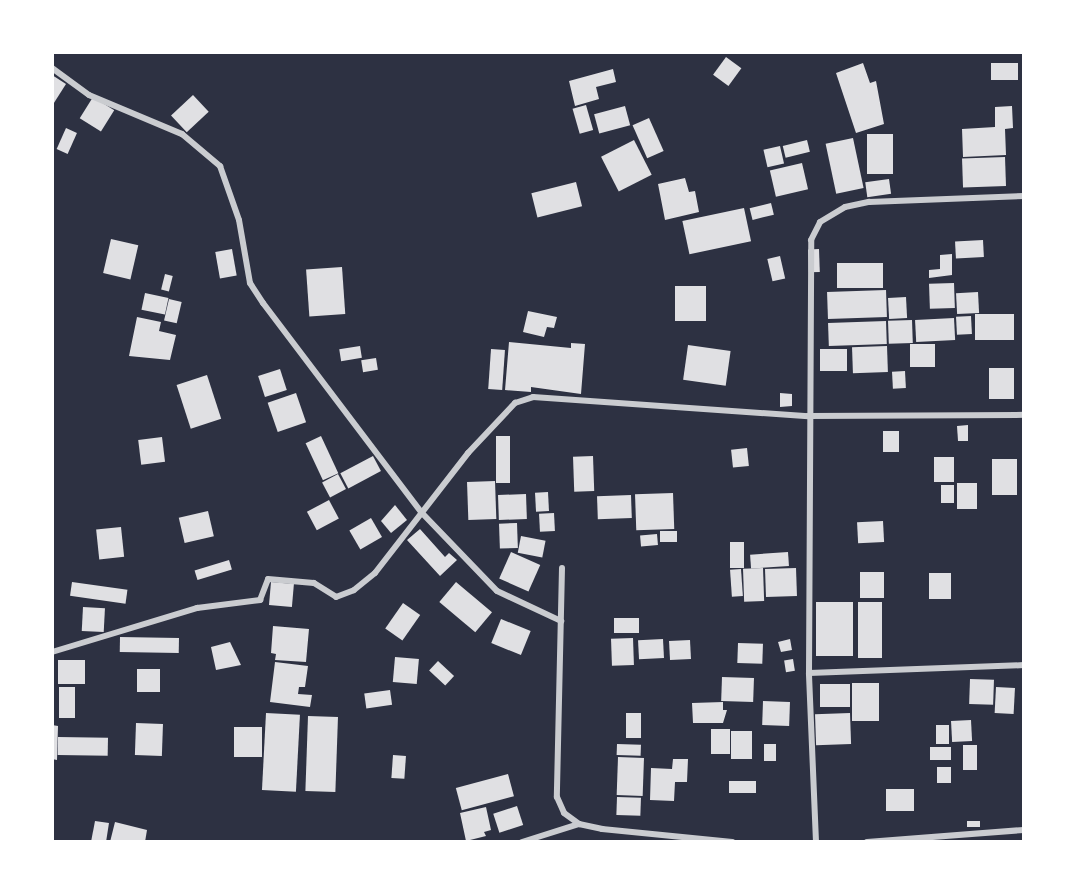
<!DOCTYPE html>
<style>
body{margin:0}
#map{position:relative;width:1076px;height:894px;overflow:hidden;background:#2d3142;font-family:"Nunito Sans",sans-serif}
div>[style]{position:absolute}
.building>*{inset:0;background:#e0e0e3;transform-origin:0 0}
.minor>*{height:6px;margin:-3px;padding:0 3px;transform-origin:3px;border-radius:3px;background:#caccd0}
span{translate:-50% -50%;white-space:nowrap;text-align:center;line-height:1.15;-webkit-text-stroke:4.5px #fff;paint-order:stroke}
.frame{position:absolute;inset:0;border:54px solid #fff;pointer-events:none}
</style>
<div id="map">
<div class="building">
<i style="left:726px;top:57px;width:19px;height:22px;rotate:36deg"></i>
<i style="clip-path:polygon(863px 63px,870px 83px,876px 81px,884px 124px,856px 133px,836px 73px)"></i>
<i style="left:1018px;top:63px;width:17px;height:27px;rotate:90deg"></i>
<i style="clip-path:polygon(613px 69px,616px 82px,596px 87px,599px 99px,575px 106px,569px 81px)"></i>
<i style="clip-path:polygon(52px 75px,66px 84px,52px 106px)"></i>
<i style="left:193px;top:95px;width:23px;height:30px;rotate:47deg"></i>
<i style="left:93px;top:97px;width:25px;height:25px;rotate:32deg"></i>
<i style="left:586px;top:105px;width:26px;height:14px;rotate:74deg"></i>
<i style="left:625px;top:106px;width:20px;height:32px;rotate:75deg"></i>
<i style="clip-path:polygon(1012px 106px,1013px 128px,1005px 129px,1006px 155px,963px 157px,962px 129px,995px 127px,995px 107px)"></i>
<i style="left:649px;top:118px;width:36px;height:18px;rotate:66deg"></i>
<i style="left:66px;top:128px;width:12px;height:23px;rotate:24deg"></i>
<i style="left:867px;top:134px;width:26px;height:40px"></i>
<i style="left:853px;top:138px;width:51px;height:28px;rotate:78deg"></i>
<i style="left:634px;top:140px;width:39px;height:37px;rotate:63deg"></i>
<i style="left:807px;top:140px;width:12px;height:25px;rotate:76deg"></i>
<i style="left:780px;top:146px;width:18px;height:17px;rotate:77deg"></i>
<i style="left:1005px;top:157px;width:29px;height:43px;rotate:88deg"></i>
<i style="left:802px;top:163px;width:27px;height:33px;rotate:77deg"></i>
<i style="clip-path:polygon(685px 178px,689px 192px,695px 191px,699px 212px,665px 220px,658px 184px)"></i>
<i style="left:889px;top:179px;width:15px;height:24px;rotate:82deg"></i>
<i style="left:576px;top:182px;width:25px;height:46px;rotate:76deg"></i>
<i style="left:771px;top:203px;width:12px;height:22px;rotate:76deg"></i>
<i style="left:744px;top:208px;width:34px;height:63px;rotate:78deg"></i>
<i style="left:111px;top:239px;width:28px;height:35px;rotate:13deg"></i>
<i style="left:983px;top:240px;width:17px;height:28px;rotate:87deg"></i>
<i style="left:232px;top:249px;width:27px;height:17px;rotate:80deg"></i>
<i style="left:819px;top:249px;width:23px;height:11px;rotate:88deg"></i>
<i style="clip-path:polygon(952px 254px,952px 275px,929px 278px,929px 270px,940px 269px,940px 255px)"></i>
<i style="left:780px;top:256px;width:23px;height:13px;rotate:77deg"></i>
<i style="left:883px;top:263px;width:25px;height:46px;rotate:90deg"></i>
<i style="left:342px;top:267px;width:47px;height:36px;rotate:86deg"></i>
<i style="left:165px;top:274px;width:8px;height:16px;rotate:14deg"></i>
<i style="left:954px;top:283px;width:25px;height:25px;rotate:88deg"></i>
<i style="left:706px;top:286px;width:35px;height:31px;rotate:90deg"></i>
<i style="left:886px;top:290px;width:27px;height:59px;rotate:88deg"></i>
<i style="left:978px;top:292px;width:21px;height:22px;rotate:87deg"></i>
<i style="left:145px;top:293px;width:24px;height:17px;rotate:12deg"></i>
<i style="left:906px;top:297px;width:21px;height:18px;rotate:87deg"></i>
<i style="left:169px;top:299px;width:13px;height:22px;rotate:13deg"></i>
<i style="clip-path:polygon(528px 311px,557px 317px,554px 328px,547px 327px,544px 337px,523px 332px)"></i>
<i style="left:1014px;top:314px;width:26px;height:39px;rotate:90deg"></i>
<i style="left:971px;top:316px;width:18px;height:15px;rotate:87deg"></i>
<i style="clip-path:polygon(137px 317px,161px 322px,159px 331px,176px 335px,170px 360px,129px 356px)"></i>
<i style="left:954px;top:318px;width:22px;height:39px;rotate:87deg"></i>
<i style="left:912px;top:320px;width:23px;height:24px;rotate:88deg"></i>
<i style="left:886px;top:321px;width:23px;height:58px;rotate:88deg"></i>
<i style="clip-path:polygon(509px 342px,571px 348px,571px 343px,585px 344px,581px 394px,531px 387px,531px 392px,505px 390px)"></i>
<i style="left:935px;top:344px;width:23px;height:25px;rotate:90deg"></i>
<i style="left:688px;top:345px;width:43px;height:35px;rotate:8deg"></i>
<i style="left:360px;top:346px;width:12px;height:21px;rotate:81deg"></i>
<i style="left:887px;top:346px;width:26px;height:35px;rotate:88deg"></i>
<i style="left:491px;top:349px;width:14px;height:40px;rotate:4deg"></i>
<i style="left:847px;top:349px;width:22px;height:27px;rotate:90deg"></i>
<i style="left:376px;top:358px;width:12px;height:15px;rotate:81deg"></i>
<i style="left:1014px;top:368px;width:31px;height:25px;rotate:90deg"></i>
<i style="left:280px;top:369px;width:22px;height:23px;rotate:72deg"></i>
<i style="left:905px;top:371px;width:17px;height:13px;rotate:87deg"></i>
<i style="left:207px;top:375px;width:46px;height:32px;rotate:72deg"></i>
<i style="left:296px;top:393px;width:31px;height:30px;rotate:71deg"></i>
<i style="clip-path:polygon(780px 393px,792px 394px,792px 406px,780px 407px)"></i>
<i style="clip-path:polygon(968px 425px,968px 441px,958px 441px,957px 426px)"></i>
<i style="left:883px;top:431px;width:16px;height:21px"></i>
<i style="left:321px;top:436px;width:41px;height:17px;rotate:65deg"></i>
<i style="left:496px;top:436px;width:14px;height:47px"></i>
<i style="left:162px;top:437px;width:25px;height:24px;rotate:83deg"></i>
<i style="left:747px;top:448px;width:18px;height:16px;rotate:84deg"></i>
<i style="left:373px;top:456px;width:17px;height:37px;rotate:62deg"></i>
<i style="left:593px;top:456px;width:35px;height:20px;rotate:88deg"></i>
<i style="left:934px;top:457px;width:20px;height:25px"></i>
<i style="left:992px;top:459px;width:25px;height:36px"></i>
<i style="left:338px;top:474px;width:17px;height:18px;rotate:62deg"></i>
<i style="left:495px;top:481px;width:38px;height:28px;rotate:88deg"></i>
<i style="left:957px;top:483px;width:20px;height:26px"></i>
<i style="left:941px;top:485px;width:13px;height:18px"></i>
<i style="left:548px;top:492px;width:19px;height:13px;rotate:87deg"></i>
<i style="left:673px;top:493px;width:36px;height:38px;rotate:88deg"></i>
<i style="left:526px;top:494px;width:25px;height:28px;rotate:88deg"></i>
<i style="left:631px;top:495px;width:23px;height:34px;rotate:88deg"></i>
<i style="left:329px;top:500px;width:21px;height:25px;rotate:62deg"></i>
<i style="clip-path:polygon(395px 505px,407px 520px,391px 533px,381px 521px)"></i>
<i style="left:208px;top:511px;width:26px;height:30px;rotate:77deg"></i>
<i style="left:554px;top:513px;width:18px;height:15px;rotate:87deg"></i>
<i style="left:371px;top:518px;width:22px;height:25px;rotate:60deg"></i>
<i style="left:883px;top:521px;width:21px;height:26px;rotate:87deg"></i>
<i style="left:517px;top:523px;width:25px;height:18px;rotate:88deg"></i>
<i style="left:121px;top:527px;width:30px;height:25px;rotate:84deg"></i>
<i style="clip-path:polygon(420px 529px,445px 557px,449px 553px,457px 560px,440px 576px,407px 540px)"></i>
<i style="left:677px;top:531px;width:11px;height:17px;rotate:90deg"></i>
<i style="left:657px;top:534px;width:11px;height:17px;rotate:85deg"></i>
<i style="left:521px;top:536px;width:25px;height:17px;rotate:11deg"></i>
<i style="left:730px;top:542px;width:14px;height:26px"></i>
<i style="left:511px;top:552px;width:32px;height:29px;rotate:24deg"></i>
<i style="left:788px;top:552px;width:14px;height:38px;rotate:86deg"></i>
<i style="left:229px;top:560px;width:10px;height:36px;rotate:73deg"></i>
<i style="left:763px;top:568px;width:33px;height:20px;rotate:88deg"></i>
<i style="left:796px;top:568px;width:28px;height:31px;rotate:88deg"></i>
<i style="left:741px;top:569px;width:27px;height:11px;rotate:86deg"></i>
<i style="left:860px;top:572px;width:24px;height:26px"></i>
<i style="left:929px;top:573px;width:22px;height:26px"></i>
<i style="left:72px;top:582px;width:56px;height:14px;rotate:8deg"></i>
<i style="left:271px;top:582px;width:23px;height:23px;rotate:5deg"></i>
<i style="left:456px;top:582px;width:47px;height:26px;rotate:40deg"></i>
<i style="left:853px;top:602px;width:54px;height:37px;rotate:90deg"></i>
<i style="left:882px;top:602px;width:56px;height:24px;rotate:90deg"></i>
<i style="left:403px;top:603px;width:21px;height:31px;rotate:35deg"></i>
<i style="left:83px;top:607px;width:22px;height:24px;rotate:3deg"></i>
<i style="left:639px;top:618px;width:15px;height:25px;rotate:90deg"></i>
<i style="left:501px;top:619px;width:32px;height:26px;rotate:22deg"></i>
<i style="clip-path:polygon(273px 626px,309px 629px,306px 662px,275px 660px,276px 654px,271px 653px)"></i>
<i style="left:120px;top:637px;width:59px;height:15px;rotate:1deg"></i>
<i style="left:633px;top:638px;width:27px;height:22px;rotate:88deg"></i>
<i style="left:663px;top:639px;width:19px;height:25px;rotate:87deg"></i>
<i style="clip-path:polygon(790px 639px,792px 650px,781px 652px,778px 642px)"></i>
<i style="left:690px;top:640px;width:19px;height:21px;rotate:87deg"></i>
<i style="clip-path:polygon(230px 642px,241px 665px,216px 670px,211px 647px)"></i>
<i style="left:738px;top:643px;width:25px;height:20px;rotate:2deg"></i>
<i style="left:395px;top:657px;width:24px;height:25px;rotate:5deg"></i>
<i style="left:793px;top:659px;width:12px;height:9px;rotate:81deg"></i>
<i style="left:85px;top:660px;width:24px;height:27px;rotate:90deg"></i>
<i style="left:438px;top:661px;width:22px;height:13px;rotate:43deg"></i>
<i style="clip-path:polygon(275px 662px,308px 666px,305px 687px,299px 687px,298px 694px,312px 695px,310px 707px,270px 702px)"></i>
<i style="left:160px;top:669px;width:23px;height:23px;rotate:90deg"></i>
<i style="left:722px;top:677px;width:32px;height:24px;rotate:2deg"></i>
<i style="left:970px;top:679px;width:24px;height:25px;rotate:2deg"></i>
<i style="left:852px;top:683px;width:27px;height:38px"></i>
<i style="left:820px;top:684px;width:30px;height:23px"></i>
<i style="left:59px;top:687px;width:16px;height:31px"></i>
<i style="left:996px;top:687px;width:19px;height:26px;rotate:3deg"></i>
<i style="left:390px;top:690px;width:15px;height:26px;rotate:82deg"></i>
<i style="left:763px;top:701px;width:27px;height:24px;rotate:2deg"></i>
<i style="clip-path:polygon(723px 702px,723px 710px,727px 710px,723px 723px,693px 723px,692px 703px)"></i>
<i style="left:266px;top:713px;width:34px;height:77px;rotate:3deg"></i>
<i style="left:626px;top:713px;width:15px;height:25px"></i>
<i style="left:850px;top:713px;width:31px;height:35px;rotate:88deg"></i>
<i style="left:308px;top:716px;width:30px;height:75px;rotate:2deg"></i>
<i style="left:971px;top:720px;width:21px;height:20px;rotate:87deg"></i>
<i style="left:136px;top:723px;width:27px;height:32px;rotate:2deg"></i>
<i style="clip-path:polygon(52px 725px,58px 726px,57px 760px,52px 759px)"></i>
<i style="left:949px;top:725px;width:19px;height:13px;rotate:90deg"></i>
<i style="left:234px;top:727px;width:28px;height:30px"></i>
<i style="left:711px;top:729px;width:19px;height:25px"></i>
<i style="left:731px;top:731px;width:21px;height:28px"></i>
<i style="left:58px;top:737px;width:50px;height:18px;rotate:1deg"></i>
<i style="left:617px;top:744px;width:24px;height:11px;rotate:2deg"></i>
<i style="left:764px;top:744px;width:12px;height:17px"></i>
<i style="left:963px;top:745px;width:14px;height:25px"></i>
<i style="left:930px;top:747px;width:21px;height:13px"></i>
<i style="left:393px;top:755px;width:13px;height:23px;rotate:4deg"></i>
<i style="left:618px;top:757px;width:26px;height:38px;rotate:2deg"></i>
<i style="clip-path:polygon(673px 759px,688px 759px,687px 782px,675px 782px,674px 801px,650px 800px,651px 768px,672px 769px)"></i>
<i style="left:951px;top:767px;width:16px;height:14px;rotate:90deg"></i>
<i style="left:508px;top:774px;width:23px;height:54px;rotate:75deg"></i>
<i style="left:729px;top:781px;width:27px;height:12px"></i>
<i style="left:914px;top:789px;width:22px;height:28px;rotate:90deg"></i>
<i style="left:617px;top:797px;width:24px;height:18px;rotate:2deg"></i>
<i style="left:517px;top:806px;width:20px;height:25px;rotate:72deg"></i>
<i style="clip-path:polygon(486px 807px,491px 830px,484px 832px,486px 836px,466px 841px,460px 813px)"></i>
<i style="clip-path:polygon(95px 821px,109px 823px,106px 842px,91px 842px)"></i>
<i style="left:967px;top:821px;width:13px;height:6px"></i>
<i style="clip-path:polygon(115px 822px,147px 830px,145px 842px,110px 842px)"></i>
</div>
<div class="minor">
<i style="left:52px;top:68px;width:46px;rotate:36.1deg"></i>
<i style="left:89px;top:95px;width:101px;rotate:22.8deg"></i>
<i style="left:182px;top:134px;width:50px;rotate:40.1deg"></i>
<i style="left:220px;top:166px;width:57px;rotate:70.6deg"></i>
<i style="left:239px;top:220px;width:64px;rotate:80.1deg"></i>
<i style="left:250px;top:283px;width:24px;rotate:57deg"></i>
<i style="left:263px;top:303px;width:263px;rotate:52.9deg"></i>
<i style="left:422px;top:513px;width:108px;rotate:46.1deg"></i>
<i style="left:497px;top:591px;width:71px;rotate:25.1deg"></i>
<i style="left:562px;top:568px;width:229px;rotate:91.3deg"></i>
<i style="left:557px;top:797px;width:17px;rotate:66deg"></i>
<i style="left:564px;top:813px;width:19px;rotate:36deg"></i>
<i style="left:579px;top:824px;width:24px;rotate:12deg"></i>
<i style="left:602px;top:829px;width:131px;rotate:5.7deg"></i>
<i style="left:52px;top:652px;width:152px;rotate:-16.9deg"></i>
<i style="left:197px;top:608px;width:64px;rotate:-7.2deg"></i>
<i style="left:260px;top:600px;width:22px;rotate:-69deg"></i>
<i style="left:268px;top:579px;width:46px;rotate:5deg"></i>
<i style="left:314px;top:583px;width:26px;rotate:32deg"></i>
<i style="left:336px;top:597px;width:19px;rotate:-21deg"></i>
<i style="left:354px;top:590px;width:27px;rotate:-39deg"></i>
<i style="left:375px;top:573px;width:152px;rotate:-52.2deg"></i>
<i style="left:468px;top:453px;width:69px;rotate:-46.8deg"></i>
<i style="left:515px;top:403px;width:19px;rotate:-18deg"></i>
<i style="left:533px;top:397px;width:276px;rotate:4deg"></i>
<i style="left:808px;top:416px;width:216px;rotate:-0.3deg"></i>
<i style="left:809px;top:673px;width:215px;rotate:-2.1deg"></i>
<i style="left:522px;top:842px;width:60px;rotate:-17.5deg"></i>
<i style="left:816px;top:842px;width:169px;rotate:-92.4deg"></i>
<i style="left:809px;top:673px;width:433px;rotate:-89.7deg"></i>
<i style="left:811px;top:240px;width:20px;rotate:-63deg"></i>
<i style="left:820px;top:222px;width:29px;rotate:-31deg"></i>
<i style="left:845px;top:207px;width:25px;rotate:-12deg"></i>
<i style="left:869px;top:202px;width:155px;rotate:-2.2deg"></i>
<i style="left:867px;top:842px;width:157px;rotate:-4.4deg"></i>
</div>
<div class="frame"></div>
</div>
